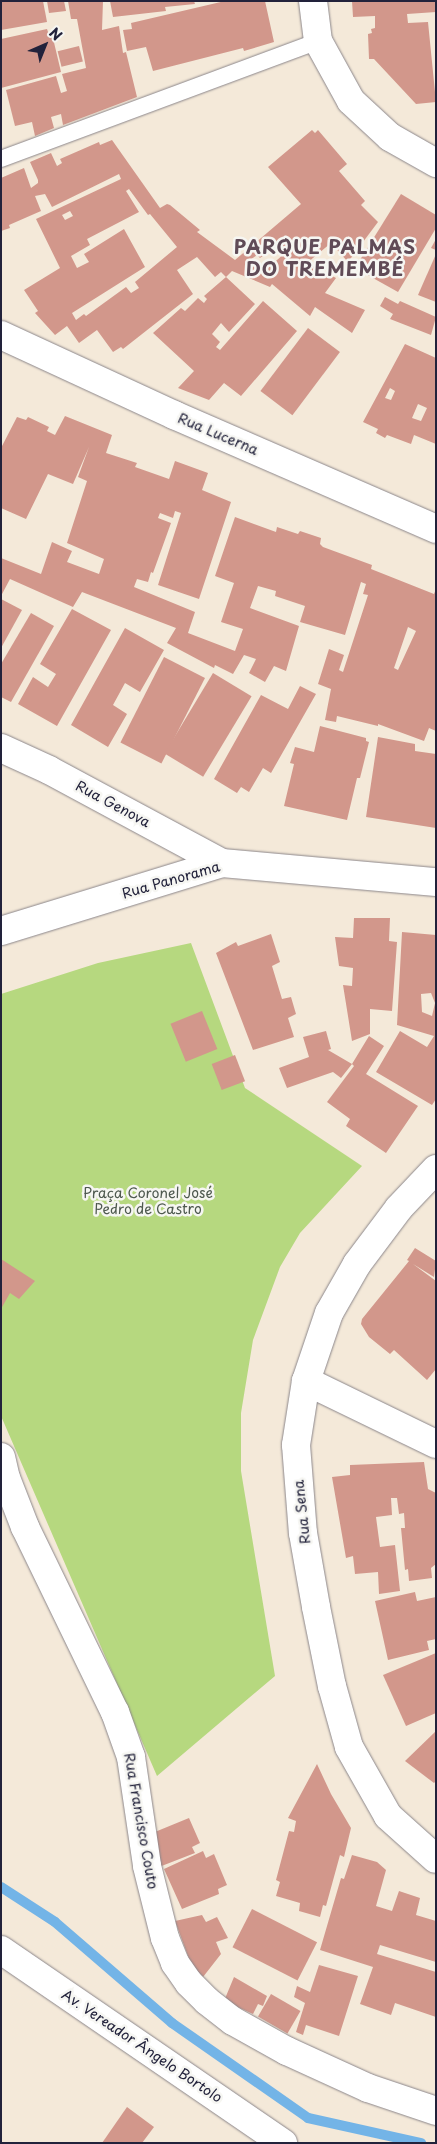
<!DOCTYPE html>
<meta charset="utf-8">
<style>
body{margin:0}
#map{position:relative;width:437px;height:2144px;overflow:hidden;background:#f4e9d9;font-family:"Playpen Sans",sans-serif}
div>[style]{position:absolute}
.green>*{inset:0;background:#b6d87f}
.stream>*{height:10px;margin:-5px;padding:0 5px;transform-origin:5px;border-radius:5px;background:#73b4e7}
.building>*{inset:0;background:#d2978b;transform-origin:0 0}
.roads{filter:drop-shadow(0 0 1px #8b868a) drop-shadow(0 0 1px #8b868a)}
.lane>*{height:16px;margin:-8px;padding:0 8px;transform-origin:8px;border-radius:8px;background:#fff}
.street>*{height:28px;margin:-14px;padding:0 14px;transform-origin:14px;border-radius:14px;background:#fff}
.secondary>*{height:28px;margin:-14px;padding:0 14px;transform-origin:14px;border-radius:14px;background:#fff}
span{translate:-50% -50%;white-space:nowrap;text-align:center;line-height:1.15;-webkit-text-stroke:5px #f6f6f2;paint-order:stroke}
.street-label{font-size:14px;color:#22223b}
.park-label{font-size:14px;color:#4e594f}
.district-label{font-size:19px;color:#604b57;font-weight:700;letter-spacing:1px}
.frame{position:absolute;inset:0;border:2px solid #22223b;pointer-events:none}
.north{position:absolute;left:20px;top:20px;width:50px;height:50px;-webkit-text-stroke:4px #f6f6f2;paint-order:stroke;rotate:44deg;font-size:14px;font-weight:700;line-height:20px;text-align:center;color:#22223b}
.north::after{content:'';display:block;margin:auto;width:18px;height:22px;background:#22223b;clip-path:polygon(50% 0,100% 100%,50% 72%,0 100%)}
</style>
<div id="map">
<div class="green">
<i style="clip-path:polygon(191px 943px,245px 1088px,362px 1166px,300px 1233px,280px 1267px,253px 1340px,241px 1413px,241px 1471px,275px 1676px,157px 1776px,1px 1416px,1px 994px,98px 963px)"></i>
</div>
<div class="stream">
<i style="left:1px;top:1887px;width:64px;rotate:32.9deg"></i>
<i style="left:55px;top:1922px;width:155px;rotate:40.8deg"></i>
<i style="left:172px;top:2023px;width:166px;rotate:34.9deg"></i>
<i style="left:308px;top:2118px;width:116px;rotate:12.5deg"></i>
</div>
<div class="building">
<i style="clip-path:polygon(1px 1px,43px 1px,47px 22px,1px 30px)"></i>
<i style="clip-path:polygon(47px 1px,64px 1px,66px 11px,49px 13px)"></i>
<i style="clip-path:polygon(68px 1px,103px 1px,102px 30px,119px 26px,123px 53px,126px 52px,137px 97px,63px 125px,61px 114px,51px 117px,54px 128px,35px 136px,32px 122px,15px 126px,6px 90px,56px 76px,61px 93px,67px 91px,62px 74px,86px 68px,77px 19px,71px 19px)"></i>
<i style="clip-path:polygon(110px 1px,194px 1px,195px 4px,165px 7px,166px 11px,113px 17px)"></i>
<i style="clip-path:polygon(225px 1px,265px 1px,274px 42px,244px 51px,243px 48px,153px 71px,146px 47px,127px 51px,123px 30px,132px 29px,131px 23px)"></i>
<i style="clip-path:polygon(352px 1px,435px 1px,436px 12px,407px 14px,408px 23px,428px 22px,436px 102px,416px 104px,374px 59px,369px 59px,368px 34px,372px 33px,371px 29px,375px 28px,375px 16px,353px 17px)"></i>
<i style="clip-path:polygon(47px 29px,49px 35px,52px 34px,61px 72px,1px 88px,1px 39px)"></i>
<i style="left:79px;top:46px;width:16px;height:22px;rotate:76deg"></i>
<i style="clip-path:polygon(evenodd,312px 130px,315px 133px,318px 130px,347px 164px,339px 171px,365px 201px,361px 205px,378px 222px,348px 262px,331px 243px,307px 263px,336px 278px,325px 293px,365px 310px,352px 333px,315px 307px,310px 316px,272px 284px,270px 287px,232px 271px,226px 277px,255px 304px,229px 332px,221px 323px,212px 334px,220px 342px,216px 347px,220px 350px,263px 301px,297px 331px,241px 396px,224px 383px,209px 400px,178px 388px,194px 371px,153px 333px,181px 308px,185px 311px,198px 298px,204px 303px,207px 299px,204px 296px,226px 277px,221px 272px,215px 277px,197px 257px,177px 270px,193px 294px,123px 349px,121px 347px,113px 352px,97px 330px,79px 343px,67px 326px,55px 335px,35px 313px,38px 311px,24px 290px,60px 268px,36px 219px,121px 179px,119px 174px,52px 207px,45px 194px,35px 196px,41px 211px,9px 225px,10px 228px,1px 231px,1px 178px,24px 168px,31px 188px,38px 183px,38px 180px,30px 162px,51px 153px,57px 166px,62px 163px,60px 159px,99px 142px,100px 145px,112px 140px,160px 208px,167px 204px,170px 205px,200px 230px,197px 232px,235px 260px,301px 204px,268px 167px,312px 130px,129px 189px,148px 215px,150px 214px,177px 247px,135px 282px,139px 288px,131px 293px,126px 287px,86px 316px,84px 314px,76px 320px,72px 313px,145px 267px,124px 229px,84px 254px,89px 262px,77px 268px,71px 256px,90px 245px,87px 239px,139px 212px,126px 191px,129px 189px,312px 130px,70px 211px,73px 216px,65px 220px,62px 215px,70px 211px,312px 130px,278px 245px,285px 253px,268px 268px,250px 260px,257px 255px,260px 258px,278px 245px)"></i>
<i style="clip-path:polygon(401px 194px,436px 215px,436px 228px,398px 292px,355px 268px)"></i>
<i style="clip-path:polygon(436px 239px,436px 250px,431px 248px)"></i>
<i style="clip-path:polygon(436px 254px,436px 302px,418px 295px)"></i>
<i style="clip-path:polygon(385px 297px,398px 304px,400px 301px,436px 317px,431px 335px,390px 319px,393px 314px,380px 306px)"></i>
<i style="left:308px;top:328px;width:40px;height:79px;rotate:37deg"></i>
<i style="clip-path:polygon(evenodd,405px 344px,436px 358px,436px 444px,414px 435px,411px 444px,387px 435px,385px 438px,376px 433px,378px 429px,363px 422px,405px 344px,390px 388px,395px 391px,391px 400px,385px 398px,390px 388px,405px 344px,418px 404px,427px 408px,421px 421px,412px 418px,418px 404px)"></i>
<i style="clip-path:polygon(evenodd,65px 416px,112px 435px,106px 453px,137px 463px,135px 467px,169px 479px,175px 461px,208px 473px,202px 490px,231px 502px,199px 599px,158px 585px,181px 513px,175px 511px,173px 518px,160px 513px,158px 518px,171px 523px,153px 573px,151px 572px,148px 582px,137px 579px,134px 587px,195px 612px,188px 633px,235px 651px,243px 629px,221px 622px,234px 583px,215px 576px,235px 517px,276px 532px,277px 527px,298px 534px,300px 531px,321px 538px,320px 544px,323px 547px,372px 565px,371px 569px,434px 594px,436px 589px,436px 731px,429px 728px,424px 741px,378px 724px,378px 726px,337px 716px,336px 722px,325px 720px,331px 689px,318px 684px,329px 649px,344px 655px,339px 670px,343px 672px,368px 595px,363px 594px,366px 584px,361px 582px,345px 635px,300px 622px,305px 606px,275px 596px,276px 591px,258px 586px,250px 608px,299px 626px,286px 671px,274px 666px,265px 682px,249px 673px,256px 659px,244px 655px,233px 674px,215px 665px,214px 668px,167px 643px,176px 628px,82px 592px,73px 607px,10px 579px,1px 596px,1px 558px,41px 574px,52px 542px,72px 551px,67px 562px,99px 574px,104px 559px,67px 543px,87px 481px,78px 477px,89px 447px,73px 484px,48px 474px,26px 519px,1px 508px,1px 448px,17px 417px,26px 420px,28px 417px,49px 427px,47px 431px,55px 435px,65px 416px,408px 627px,416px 631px,398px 670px,394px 668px,408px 627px)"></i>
<i style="clip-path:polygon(1px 599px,22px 610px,1px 648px)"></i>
<i style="clip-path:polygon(72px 609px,111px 630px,57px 726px,18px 704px,33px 677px,48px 687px,56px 674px,40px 664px)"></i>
<i style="clip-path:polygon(31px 613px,54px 626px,11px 702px,1px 697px,1px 664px)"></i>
<i style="clip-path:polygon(125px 628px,164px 650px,140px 692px,125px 683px,113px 705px,127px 714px,108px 747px,71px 725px)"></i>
<i style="left:164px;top:657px;width:46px;height:96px;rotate:27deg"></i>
<i style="left:213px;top:673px;width:45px;height:94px;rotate:31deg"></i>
<i style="clip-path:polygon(300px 686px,316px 694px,271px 773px,263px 768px,249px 792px,241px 787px,237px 793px,214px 779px,261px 695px,288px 709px)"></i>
<i style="clip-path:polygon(320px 726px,366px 738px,366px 741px,369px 742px,360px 778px,357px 778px,347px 820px,284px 806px,294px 764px,290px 763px,295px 747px,314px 752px)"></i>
<i style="clip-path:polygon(378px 737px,415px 744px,415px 751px,436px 754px,436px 828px,366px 817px)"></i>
<i style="clip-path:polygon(354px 918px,390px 918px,389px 941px,397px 942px,392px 1011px,370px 1009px,370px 1034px,352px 1041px,343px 985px,352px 986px,353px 968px,339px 966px,335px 937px,353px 938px)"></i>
<i style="clip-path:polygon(evenodd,402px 932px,436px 935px,436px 1099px,432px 1105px,376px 1072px,400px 1031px,427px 1047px,434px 1036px,397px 1025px,402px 932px,431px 993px,435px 1003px,432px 1016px,422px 1012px,421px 994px,431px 993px)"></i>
<i style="clip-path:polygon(271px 934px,280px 962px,272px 966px,282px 999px,291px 997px,296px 1014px,288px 1018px,294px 1037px,253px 1050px,216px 953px,236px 942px,238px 946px)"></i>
<i style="left:202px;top:1011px;width:41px;height:34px;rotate:68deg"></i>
<i style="clip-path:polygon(326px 1031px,331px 1049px,328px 1050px,352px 1064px,341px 1078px,333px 1072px,287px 1088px,279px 1068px,309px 1057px,303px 1037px)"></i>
<i style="clip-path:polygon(369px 1036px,384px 1046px,366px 1074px,418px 1106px,386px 1153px,346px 1126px,350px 1119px,327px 1102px,354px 1066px,352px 1064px)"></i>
<i style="left:235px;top:1055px;width:28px;height:25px;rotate:69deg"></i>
<i style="clip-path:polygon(415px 1248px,436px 1261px,434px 1277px,413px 1264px,436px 1281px,436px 1369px,427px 1380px,394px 1350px,390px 1354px,369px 1337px,361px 1324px,362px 1319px,409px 1261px,407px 1260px)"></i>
<i style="clip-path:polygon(1px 1259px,35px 1281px,19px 1299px,10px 1293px,1px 1309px)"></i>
<i style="clip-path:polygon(424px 1462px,428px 1489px,436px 1493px,436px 1564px,431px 1568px,432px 1578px,409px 1581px,408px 1569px,405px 1570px,401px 1528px,405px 1528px,404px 1513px,399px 1514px,397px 1498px,391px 1498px,392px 1515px,376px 1517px,380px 1547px,395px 1545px,400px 1591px,379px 1594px,378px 1572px,355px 1574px,353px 1556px,346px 1558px,332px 1477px,350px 1475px,350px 1465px)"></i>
<i style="clip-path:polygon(415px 1592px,417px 1601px,436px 1597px,436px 1639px,427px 1641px,429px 1650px,388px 1660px,375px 1601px)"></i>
<i style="clip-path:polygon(436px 1653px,436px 1713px,406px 1726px,383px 1675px)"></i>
<i style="clip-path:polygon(436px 1731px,436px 1781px,434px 1783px,405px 1761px)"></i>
<i style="clip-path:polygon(317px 1764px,331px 1794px,351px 1828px,344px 1857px,340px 1855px,326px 1906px,323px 1905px,320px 1917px,299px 1911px,300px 1903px,276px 1896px,280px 1882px,276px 1880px,289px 1831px,294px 1832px,296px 1821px,288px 1818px)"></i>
<i style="clip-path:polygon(189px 1818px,200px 1843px,192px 1847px,195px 1853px,159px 1867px,150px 1834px)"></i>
<i style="clip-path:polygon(203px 1851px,206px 1858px,214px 1854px,227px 1885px,218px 1889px,219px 1894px,182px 1909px,164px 1869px)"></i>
<i style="clip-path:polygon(352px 1855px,377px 1862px,386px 1870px,376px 1906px,392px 1911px,399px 1891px,420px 1898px,416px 1915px,436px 1921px,436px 1962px,380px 1945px,377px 1954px,436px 1972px,436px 2017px,395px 2003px,391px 2015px,360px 2004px,373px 1967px,320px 1950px,341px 1878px,344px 1879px)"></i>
<i style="left:252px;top:1909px;width:73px;height:43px;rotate:27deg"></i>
<i style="clip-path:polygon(202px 1915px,206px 1922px,217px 1917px,228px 1938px,216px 1942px,221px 1954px,203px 1977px,191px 1964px,175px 1921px)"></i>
<i style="clip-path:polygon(319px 1965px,358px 1976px,339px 2036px,306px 2025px,303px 2035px,296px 2032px,305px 2003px,294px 1997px,297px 1986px,310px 1992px)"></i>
<i style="clip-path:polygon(234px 1977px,267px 1996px,263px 2006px,258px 2004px,253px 2014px,224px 2001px)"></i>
<i style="left:271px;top:1994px;width:34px;height:26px;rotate:30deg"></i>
<i style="clip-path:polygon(127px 2107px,154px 2127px,142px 2143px,102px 2143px)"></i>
</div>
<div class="roads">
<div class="lane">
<i style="left:1px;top:159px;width:338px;rotate:-20.4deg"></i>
</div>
<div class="street">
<i style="left:313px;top:1px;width:40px;rotate:82.9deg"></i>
<i style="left:318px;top:41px;width:68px;rotate:61.2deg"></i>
<i style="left:351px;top:101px;width:53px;rotate:42.7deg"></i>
<i style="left:390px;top:137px;width:53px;rotate:29.5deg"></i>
<i style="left:1px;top:335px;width:191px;rotate:24.8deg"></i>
<i style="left:174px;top:415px;width:286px;rotate:23.5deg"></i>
<i style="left:1px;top:748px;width:53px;rotate:24.6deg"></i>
<i style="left:49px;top:770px;width:196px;rotate:28.3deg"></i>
<i style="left:436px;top:1169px;width:54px;rotate:133.5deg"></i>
<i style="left:399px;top:1208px;width:70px;rotate:126.9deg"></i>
<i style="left:357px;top:1264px;width:56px;rotate:119.7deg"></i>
<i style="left:329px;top:1313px;width:72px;rotate:108.7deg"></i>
<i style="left:306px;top:1381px;width:65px;rotate:98.9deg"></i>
<i style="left:296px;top:1445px;width:88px;rotate:85.5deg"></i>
<i style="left:303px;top:1533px;width:75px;rotate:80deg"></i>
<i style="left:316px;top:1607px;width:81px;rotate:78.6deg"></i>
<i style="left:332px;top:1686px;width:63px;rotate:74.4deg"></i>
<i style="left:349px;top:1747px;width:79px;rotate:60.5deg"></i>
<i style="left:388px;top:1816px;width:64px;rotate:41.9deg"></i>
<i style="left:306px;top:1381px;width:144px;rotate:25.9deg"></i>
<i style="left:1px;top:1457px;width:22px;rotate:77deg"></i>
<i style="left:6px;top:1478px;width:53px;rotate:68.8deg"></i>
<i style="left:25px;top:1527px;width:206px;rotate:64.1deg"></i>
<i style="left:115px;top:1712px;width:48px;rotate:70.4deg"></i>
<i style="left:131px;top:1757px;width:110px;rotate:81.6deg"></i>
<i style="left:147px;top:1866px;width:74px;rotate:76deg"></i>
<i style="left:165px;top:1938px;width:27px;rotate:68deg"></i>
<i style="left:175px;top:1963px;width:24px;rotate:55deg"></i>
<i style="left:189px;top:1983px;width:25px;rotate:45deg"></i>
<i style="left:207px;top:2001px;width:33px;rotate:38deg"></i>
<i style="left:233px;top:2021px;width:62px;rotate:29.1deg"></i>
<i style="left:287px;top:2051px;width:89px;rotate:24.6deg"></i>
<i style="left:368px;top:2088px;width:72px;rotate:18.7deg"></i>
<i style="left:1px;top:1950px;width:342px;rotate:34.4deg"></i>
</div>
<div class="secondary">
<i style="left:1px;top:931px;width:231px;rotate:-17.1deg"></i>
<i style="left:222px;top:863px;width:215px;rotate:5.1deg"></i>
</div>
</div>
<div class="street-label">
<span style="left:218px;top:434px;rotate:23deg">Rua Lucerna</span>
<span style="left:113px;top:804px;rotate:28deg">Rua Genova</span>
<span style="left:171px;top:880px;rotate:-16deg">Rua Panorama</span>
<span style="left:302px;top:1512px;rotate:-96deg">Rua Sena</span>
<span style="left:141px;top:1821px;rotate:80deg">Rua Francisco Couto</span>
<span style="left:142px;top:2046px;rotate:34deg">Av. Vereador Ângelo Bortolo</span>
</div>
<div class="park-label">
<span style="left:148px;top:1201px">Praça Coronel José<br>Pedro de Castro</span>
</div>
<div class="district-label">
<span style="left:325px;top:258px">PARQUE PALMAS<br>DO TREMEMBÉ</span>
</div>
<div class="frame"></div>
<div class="north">N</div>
</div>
